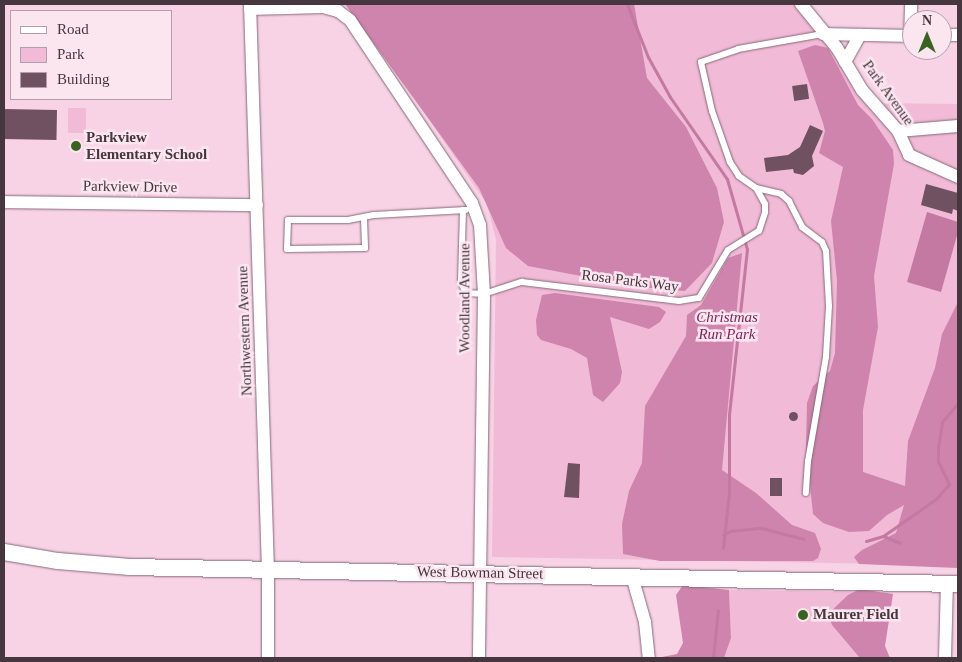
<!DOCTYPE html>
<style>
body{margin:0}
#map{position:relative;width:962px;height:662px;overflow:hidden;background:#f7d3e5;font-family:"Times New Roman",serif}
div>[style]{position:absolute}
.green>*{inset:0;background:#f1bad6;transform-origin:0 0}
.forest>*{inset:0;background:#ce84ac}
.water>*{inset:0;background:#c379a1}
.stream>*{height:3px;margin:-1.5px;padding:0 1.5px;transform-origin:1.5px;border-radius:1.5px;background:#c379a1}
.building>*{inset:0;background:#6f5161;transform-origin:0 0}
.round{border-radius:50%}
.roads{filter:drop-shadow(0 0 1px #886878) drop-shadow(0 0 1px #886878)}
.service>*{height:6px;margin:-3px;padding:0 3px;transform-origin:3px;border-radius:3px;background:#fff}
.minor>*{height:12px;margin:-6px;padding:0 6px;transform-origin:6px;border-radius:6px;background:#fff}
.tertiary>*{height:16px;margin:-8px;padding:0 8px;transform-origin:8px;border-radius:8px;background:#fff}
.dots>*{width:14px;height:14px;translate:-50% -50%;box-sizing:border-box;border:2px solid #fbe5ef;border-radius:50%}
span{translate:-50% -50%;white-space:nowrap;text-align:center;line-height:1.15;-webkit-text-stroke:5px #fbe5ef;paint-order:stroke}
.street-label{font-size:15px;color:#46373f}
.poi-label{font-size:15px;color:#46373f;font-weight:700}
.left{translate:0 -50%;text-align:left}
.park-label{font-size:15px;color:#7e265c;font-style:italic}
.frame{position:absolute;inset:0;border:5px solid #46373f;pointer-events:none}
.legend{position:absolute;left:10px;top:10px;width:162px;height:90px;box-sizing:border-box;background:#fbe5ef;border:1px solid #b39fa9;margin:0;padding:6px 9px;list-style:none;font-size:15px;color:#46373f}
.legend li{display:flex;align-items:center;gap:10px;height:25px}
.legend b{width:25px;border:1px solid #b39fa9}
.north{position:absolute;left:902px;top:10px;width:50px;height:50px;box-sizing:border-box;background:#fbe5ef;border:1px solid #b39fa9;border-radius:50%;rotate:0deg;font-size:14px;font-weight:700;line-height:20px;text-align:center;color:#46373f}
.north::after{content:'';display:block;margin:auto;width:18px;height:22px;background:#386321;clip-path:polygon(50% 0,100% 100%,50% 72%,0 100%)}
</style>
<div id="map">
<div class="green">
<i style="clip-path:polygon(438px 4px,801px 4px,869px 103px,958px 104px,958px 522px,945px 565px,492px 557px,496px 240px,487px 204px,408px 89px)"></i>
<i style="left:68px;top:108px;width:18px;height:25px"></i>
<i style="clip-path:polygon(729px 590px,876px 592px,877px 658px,724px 658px,731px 638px)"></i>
</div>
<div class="forest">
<i style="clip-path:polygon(345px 4px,634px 4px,647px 78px,686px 127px,717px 188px,724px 222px,712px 263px,685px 291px,640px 287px,528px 266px,506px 248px,479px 188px)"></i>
<i style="clip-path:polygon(815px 45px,828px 48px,858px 105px,872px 119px,893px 150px,894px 164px,874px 276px,878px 327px,863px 410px,863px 472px,905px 486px,908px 441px,935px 368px,942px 334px,958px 302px,958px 568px,859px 564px,854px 557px,862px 550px,896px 533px,904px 505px,887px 515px,869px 531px,849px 532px,823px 523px,813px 514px,806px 446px,807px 403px,813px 386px,830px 371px,835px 353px,837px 281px,831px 221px,843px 167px,819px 153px,825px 131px,823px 123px,798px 51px)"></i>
<i style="clip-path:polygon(742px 253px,722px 470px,756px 493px,792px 525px,815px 533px,821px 549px,818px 558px,813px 561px,660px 561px,623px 554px,622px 524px,629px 491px,642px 463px,645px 406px,686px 336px,687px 315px,701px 305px,728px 258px)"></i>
<i style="clip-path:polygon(555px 293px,659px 307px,666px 312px,660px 322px,649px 329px,610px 317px,622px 372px,620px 383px,603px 402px,593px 395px,587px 358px,571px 349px,541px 340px,537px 335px,536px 320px,542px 295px)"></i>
<i style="clip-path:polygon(683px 585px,729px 590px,731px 638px,724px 658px,657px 658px,677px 654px,683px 643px,676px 595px)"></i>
<i style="clip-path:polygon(860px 589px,893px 594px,885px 646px,890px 658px,860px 658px,832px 625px,828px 614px,848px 595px)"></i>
</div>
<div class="water">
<i style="clip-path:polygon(927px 212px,958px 222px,958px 232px,941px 292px,907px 282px)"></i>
</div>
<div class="stream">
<i style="left:627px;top:4px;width:57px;rotate:68.4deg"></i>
<i style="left:648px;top:57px;width:46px;rotate:61.2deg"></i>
<i style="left:670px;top:97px;width:100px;rotate:55.2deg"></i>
<i style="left:727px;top:179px;width:73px;rotate:74.1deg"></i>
<i style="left:747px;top:249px;width:167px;rotate:96.2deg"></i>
<i style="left:729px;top:415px;width:78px;rotate:90deg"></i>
<i style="left:729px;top:493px;width:55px;rotate:96.2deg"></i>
<i style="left:723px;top:535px;width:8px;rotate:-30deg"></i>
<i style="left:730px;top:531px;width:31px;rotate:-6deg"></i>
<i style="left:761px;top:528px;width:44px;rotate:14.3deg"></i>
<i style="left:883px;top:536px;width:65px;rotate:-34.9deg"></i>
<i style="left:936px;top:499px;width:20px;rotate:-49deg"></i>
<i style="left:949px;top:484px;width:25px;rotate:-116deg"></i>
<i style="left:938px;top:461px;width:13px;rotate:-90deg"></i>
<i style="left:938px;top:448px;width:26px;rotate:-81deg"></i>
<i style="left:942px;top:422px;width:25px;rotate:-50deg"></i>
<i style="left:866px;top:541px;width:18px;rotate:-16deg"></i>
<i style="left:883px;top:536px;width:18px;rotate:22deg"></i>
<i style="left:713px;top:658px;width:48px;rotate:-84.1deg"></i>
</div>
<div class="building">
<i style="left:807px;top:84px;width:15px;height:15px;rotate:82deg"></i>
<i style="left:4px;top:109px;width:53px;height:30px;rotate:1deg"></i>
<i style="clip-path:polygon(810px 125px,823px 131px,812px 156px,814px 166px,803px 175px,794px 173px,793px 169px,766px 172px,764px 158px,788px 155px,800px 147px)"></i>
<i style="clip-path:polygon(926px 184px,958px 193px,958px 211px,953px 209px,952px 214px,921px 205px)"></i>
<i class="round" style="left:788.5px;top:411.5px;width:9px;height:9px"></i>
<i style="clip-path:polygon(568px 463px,580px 464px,579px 498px,564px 497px)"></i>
<i style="left:770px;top:478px;width:12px;height:18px"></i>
</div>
<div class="roads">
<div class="service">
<i style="left:756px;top:188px;width:26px;rotate:13deg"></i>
<i style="left:781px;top:194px;width:11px;rotate:41deg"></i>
<i style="left:789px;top:201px;width:29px;rotate:63deg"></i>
<i style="left:802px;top:227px;width:25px;rotate:37deg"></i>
<i style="left:822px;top:242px;width:10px;rotate:66deg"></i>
<i style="left:826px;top:251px;width:55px;rotate:86.9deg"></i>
<i style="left:829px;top:306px;width:51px;rotate:93.4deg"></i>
<i style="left:826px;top:357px;width:106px;rotate:99.8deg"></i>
<i style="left:808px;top:461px;width:32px;rotate:94deg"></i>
<i style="left:463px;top:210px;width:72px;rotate:91.6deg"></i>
<i style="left:461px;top:282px;width:12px;rotate:66deg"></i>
<i style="left:466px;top:293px;width:18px;rotate:3deg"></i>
<i style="left:484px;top:294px;width:40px;rotate:-18deg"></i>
<i style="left:522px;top:282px;width:158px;rotate:6.9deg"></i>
<i style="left:679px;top:301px;width:20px;rotate:-9deg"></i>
<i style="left:699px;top:298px;width:56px;rotate:-58.9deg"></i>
<i style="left:728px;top:250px;width:36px;rotate:-32deg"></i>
<i style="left:759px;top:231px;width:20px;rotate:-72deg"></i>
<i style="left:765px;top:212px;width:8px;rotate:-90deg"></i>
<i style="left:765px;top:204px;width:18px;rotate:-119deg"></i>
<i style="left:756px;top:188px;width:21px;rotate:-145deg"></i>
<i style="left:739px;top:176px;width:17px;rotate:-123deg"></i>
<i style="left:730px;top:162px;width:54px;rotate:-109.4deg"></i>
<i style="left:712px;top:111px;width:50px;rotate:-102.7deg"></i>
<i style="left:701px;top:62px;width:39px;rotate:-19deg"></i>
<i style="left:738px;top:49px;width:86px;rotate:-10deg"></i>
<i style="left:364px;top:218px;width:30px;rotate:88deg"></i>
<i style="left:365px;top:248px;width:78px;rotate:179.3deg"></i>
<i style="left:287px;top:249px;width:29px;rotate:-88deg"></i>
<i style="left:288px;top:220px;width:60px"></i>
<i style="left:348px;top:220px;width:26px;rotate:-11deg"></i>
<i style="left:374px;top:215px;width:92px;rotate:-3.1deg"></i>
</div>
<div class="minor">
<i style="left:250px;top:4px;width:568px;rotate:88.18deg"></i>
<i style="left:268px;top:572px;width:86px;rotate:90deg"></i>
<i style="left:801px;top:4px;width:57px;rotate:50.7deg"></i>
<i style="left:837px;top:48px;width:49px;rotate:59.2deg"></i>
<i style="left:862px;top:90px;width:55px;rotate:48.7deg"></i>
<i style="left:898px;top:131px;width:26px;rotate:65deg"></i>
<i style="left:909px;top:155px;width:54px;rotate:24.2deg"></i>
<i style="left:250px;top:9px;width:73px;rotate:-1.6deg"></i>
<i style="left:323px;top:7px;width:16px;rotate:15deg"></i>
<i style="left:338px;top:11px;width:15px;rotate:37deg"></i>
<i style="left:350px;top:20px;width:220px;rotate:56.3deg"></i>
<i style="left:472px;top:203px;width:23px;rotate:70deg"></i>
<i style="left:480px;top:225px;width:69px;rotate:86.7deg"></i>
<i style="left:484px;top:294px;width:364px;rotate:90.8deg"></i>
<i style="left:823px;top:34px;width:89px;rotate:1.3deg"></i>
<i style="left:942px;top:35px;width:16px"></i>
<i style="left:910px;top:37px;width:33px;rotate:-88deg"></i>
<i style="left:845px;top:62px;width:31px;rotate:-61deg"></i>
<i style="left:898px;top:131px;width:60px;rotate:-4.8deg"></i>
<i style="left:4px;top:202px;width:253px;rotate:0.7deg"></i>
<i style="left:632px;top:576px;width:48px;rotate:74.2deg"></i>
<i style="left:645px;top:622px;width:36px;rotate:84deg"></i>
<i style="left:945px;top:658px;width:74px;rotate:-88.5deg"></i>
</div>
<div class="tertiary">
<i style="left:4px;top:552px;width:55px;rotate:9.5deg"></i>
<i style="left:58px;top:561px;width:72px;rotate:4.8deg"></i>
<i style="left:130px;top:567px;width:828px;rotate:1.18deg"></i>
</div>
</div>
<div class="dots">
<i style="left:76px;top:146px;background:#386321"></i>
<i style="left:803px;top:615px;background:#386321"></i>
</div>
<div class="street-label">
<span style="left:888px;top:93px;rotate:54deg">Park Avenue</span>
<span style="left:130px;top:187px;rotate:1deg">Parkview Drive</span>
<span style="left:630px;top:281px;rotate:7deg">Rosa Parks Way</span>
<span style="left:465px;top:298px;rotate:-90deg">Woodland Avenue</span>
<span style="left:245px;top:331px;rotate:-92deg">Northwestern Avenue</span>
<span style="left:480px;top:573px;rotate:1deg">West Bowman Street</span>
</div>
<div class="poi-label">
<span class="left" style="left:86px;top:146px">Parkview<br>Elementary School</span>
<span class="left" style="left:813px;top:615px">Maurer Field</span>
</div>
<div class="park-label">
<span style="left:727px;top:326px">Christmas<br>Run Park</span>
</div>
<div class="frame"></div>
<ul class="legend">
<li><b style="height:6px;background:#fff"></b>Road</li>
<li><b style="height:14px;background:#f1bad6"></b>Park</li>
<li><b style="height:14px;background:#6f5161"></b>Building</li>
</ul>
<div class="north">N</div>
</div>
